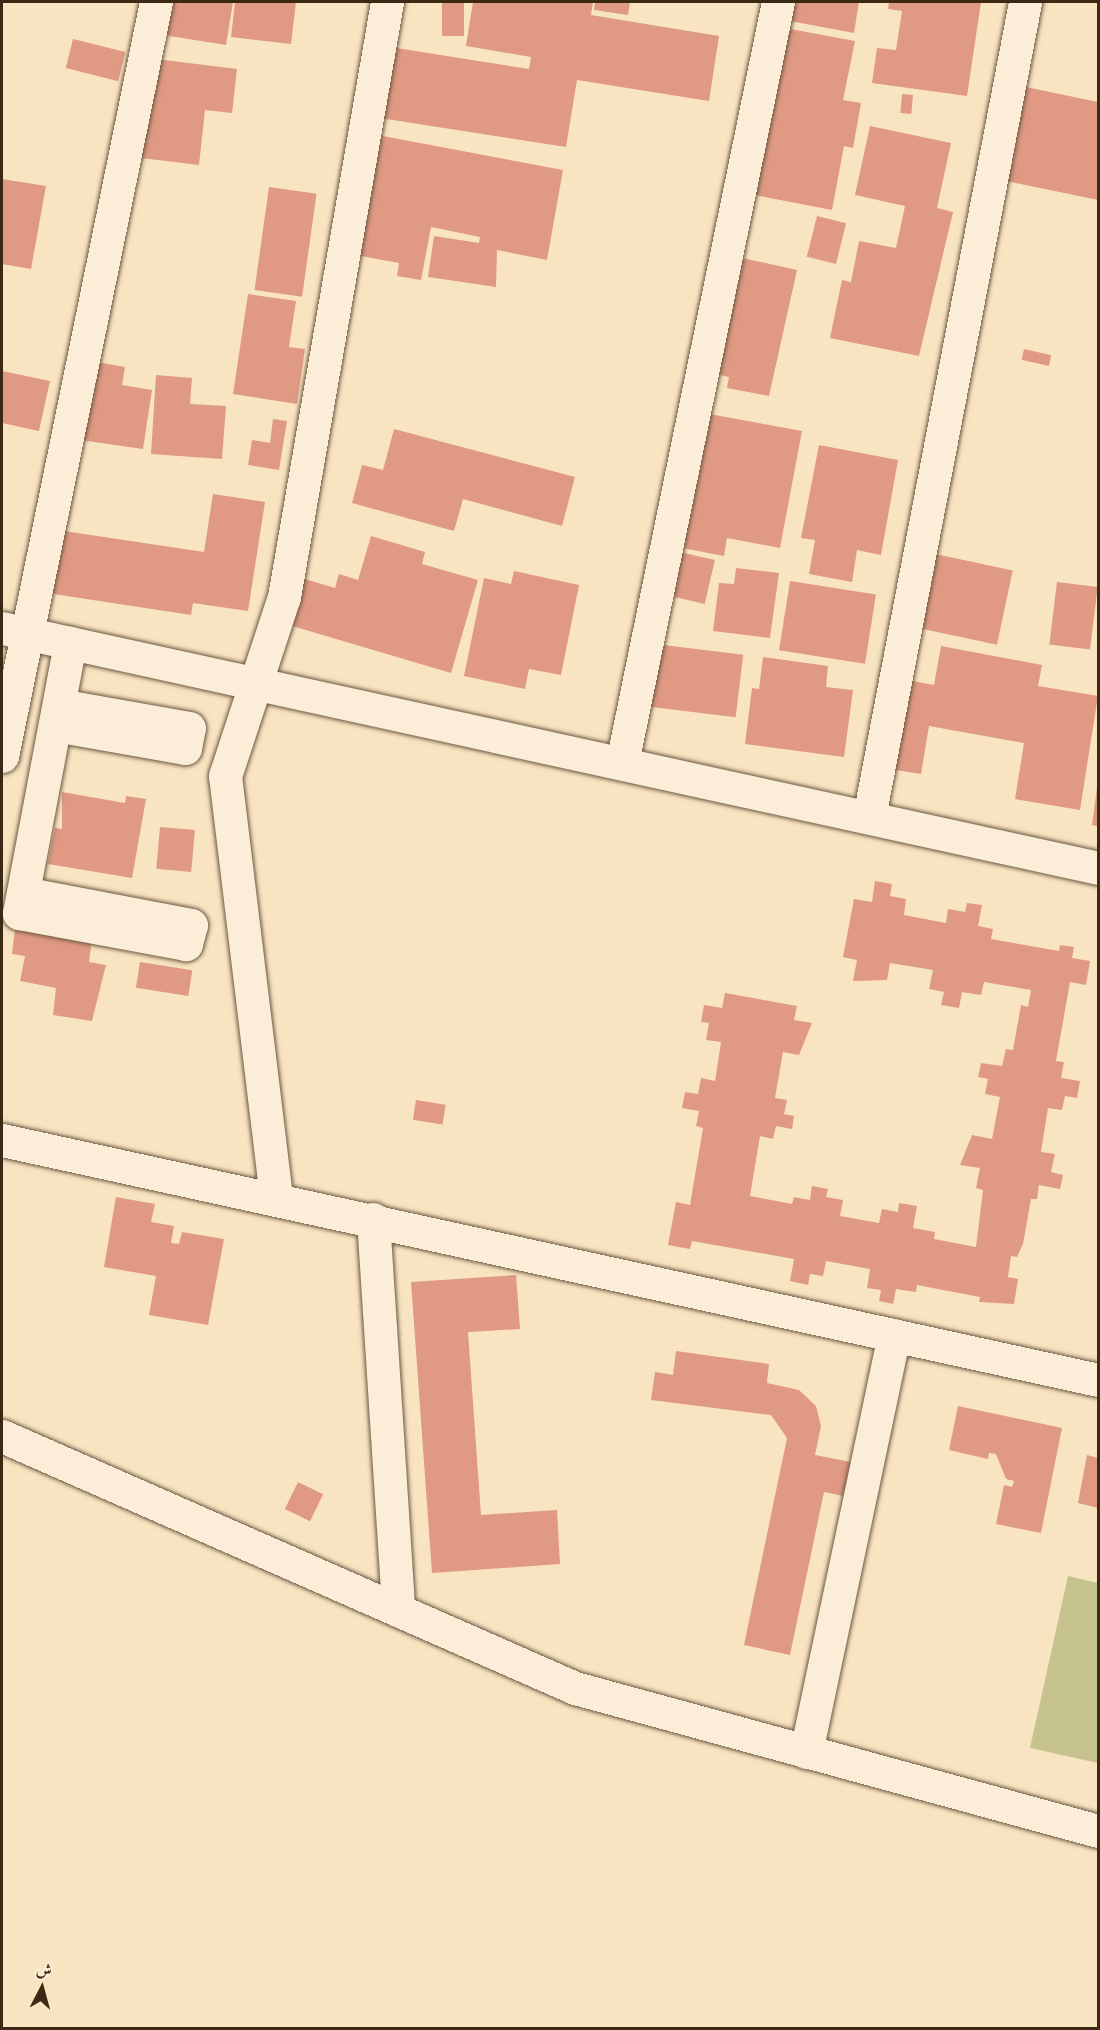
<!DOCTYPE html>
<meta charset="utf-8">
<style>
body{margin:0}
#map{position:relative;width:1100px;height:2030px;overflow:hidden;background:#f9e4c2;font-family:"Libre Bodoni",Amiri,serif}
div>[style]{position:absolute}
.green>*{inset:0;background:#c5c28e}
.building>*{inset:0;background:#e09983;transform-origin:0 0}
.roads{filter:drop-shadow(0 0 2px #6b5840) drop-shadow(0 0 2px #6b5840)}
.minor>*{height:33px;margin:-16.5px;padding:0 16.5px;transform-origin:16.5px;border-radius:16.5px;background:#fbedd7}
span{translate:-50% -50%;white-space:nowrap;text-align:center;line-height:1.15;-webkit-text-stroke:4.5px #fbedd7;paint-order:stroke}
.frame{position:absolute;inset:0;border:3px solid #3c2914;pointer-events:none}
.north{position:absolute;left:12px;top:1958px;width:60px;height:60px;-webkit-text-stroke:4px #fbedd7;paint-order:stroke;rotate:6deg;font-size:16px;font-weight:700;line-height:24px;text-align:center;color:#3c2914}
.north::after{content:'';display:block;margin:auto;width:21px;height:27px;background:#3c2914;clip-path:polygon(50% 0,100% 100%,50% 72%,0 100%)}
</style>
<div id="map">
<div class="green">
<i style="clip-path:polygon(1068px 1576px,1098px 1583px,1098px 1763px,1030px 1748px)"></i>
</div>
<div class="building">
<i style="clip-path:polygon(169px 2px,233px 2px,226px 45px,163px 35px)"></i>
<i style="clip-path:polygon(235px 2px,296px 2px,291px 44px,231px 37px)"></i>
<i style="left:442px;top:2px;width:22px;height:34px"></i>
<i style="clip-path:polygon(473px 2px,593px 2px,591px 15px,719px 36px,709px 101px,577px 80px,566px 147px,354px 114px,365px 43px,529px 69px,531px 57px,466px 46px)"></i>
<i style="clip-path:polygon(595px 2px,630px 2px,628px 15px,594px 10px)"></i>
<i style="clip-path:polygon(766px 2px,859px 2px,854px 33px,763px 16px)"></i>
<i style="clip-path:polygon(889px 2px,981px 2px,967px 96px,872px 83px,877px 48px,896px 50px,902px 11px,888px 9px)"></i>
<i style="clip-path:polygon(769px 25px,855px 41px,843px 100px,861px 103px,853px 148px,844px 146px,832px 210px,734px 191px)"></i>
<i style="left:73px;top:39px;width:54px;height:30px;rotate:14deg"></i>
<i style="clip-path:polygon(156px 59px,237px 69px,232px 113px,205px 110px,199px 165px,141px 158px)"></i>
<i style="clip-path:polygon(1001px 82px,1098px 102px,1098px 200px,982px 176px)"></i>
<i style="left:902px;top:94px;width:11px;height:19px;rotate:5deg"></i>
<i style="clip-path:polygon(870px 126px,951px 143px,937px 208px,953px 212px,919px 356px,830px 338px,842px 280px,851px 282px,859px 241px,896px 248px,905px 206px,855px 195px)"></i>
<i style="clip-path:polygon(356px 131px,563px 170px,547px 260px,497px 250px,496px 287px,428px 277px,434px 236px,479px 243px,480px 237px,431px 227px,421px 280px,397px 276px,399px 263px,333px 251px)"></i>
<i style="clip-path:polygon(2px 179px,46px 186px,31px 269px,2px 264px)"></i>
<i style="left:269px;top:187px;width:48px;height:104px;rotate:8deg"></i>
<i style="left:817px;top:216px;width:30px;height:42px;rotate:14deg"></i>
<i style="clip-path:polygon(724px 254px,797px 270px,769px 396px,727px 388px,729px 377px,702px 371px)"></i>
<i style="clip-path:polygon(248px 294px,296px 301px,289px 347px,305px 349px,297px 404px,233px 394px)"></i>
<i style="left:1024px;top:349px;width:28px;height:11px;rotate:13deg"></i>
<i style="clip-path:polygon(85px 360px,125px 367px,122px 385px,152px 390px,143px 449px,73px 439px)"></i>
<i style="clip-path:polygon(2px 371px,50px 381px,39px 431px,2px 423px)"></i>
<i style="clip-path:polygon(156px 375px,192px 378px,190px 404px,226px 406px,222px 459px,151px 454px)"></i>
<i style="clip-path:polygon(693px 411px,802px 431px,780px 548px,727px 538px,724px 556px,667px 545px)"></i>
<i style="clip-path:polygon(273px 419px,287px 421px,279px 470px,248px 465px,252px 440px,270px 443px)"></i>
<i style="clip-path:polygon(394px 429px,575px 477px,562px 526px,463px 499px,454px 531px,352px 503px,362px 465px,383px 470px)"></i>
<i style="clip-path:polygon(819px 445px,898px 460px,881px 555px,857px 550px,852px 582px,809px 574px,815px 540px,801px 538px)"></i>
<i style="clip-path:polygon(213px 494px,265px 502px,248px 611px,193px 603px,191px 615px,34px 591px,44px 528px,204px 552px)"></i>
<i style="clip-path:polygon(371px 536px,425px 552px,422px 564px,478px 580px,451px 673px,282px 623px,295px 576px,335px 588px,339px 574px,358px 580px)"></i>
<i style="left:912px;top:549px;width:103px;height:76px;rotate:12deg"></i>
<i style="left:671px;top:550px;width:45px;height:45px;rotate:13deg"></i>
<i style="clip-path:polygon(736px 568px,779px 573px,770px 638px,713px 631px,719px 583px,734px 584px)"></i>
<i style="clip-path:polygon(514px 571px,579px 585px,561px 675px,529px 669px,525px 689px,464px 676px,484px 578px,511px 584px)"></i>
<i style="left:790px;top:581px;width:87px;height:70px;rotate:9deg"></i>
<i style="left:1057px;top:582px;width:41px;height:63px;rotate:7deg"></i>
<i style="left:647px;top:643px;width:97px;height:63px;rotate:7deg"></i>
<i style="clip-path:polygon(941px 646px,1042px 665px,1038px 686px,1098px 696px,1080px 810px,1015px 799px,1024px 743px,929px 726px,921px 774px,864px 765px,880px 675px,934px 685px)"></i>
<i style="clip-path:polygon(763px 657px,828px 666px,826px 687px,853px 690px,844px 757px,745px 744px,752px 688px,759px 689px)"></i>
<i style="clip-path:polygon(1097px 788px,1098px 788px,1098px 826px,1092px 825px)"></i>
<i style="clip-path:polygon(62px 792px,125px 803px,126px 796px,146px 799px,132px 878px,48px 864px,55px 828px,62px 829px)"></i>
<i style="left:160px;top:827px;width:35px;height:42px;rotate:5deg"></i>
<i style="clip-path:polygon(875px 881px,892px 884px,890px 896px,906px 899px,904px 915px,946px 923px,948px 909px,965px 912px,967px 903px,982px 905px,978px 926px,993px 929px,991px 939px,1059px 951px,1060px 945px,1074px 947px,1072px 958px,1090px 961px,1086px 985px,1070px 982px,1056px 1061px,1064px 1062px,1061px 1078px,1080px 1081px,1077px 1098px,1065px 1096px,1062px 1110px,1048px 1108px,1041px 1152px,1055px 1154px,1051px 1172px,1063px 1175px,1060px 1189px,1039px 1185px,1037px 1199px,1031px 1199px,1023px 1244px,1017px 1257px,1011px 1256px,1008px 1277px,1018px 1279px,1014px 1304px,979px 1302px,980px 1297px,917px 1285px,916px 1292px,896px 1289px,893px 1304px,879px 1301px,881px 1290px,867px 1288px,870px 1269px,826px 1261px,823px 1276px,810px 1274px,808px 1285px,790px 1281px,794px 1259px,692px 1241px,690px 1249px,668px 1245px,676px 1202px,690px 1205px,703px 1128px,696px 1126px,699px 1111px,682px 1108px,685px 1092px,698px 1094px,701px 1078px,715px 1081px,721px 1042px,706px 1040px,709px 1023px,701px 1022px,704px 1005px,722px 1008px,725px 993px,797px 1006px,794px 1020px,812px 1023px,799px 1055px,783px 1052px,775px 1098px,787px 1100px,784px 1114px,794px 1116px,792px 1129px,776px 1126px,773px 1139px,760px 1136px,750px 1196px,792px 1204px,794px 1197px,810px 1200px,812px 1186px,828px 1189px,826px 1197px,843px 1200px,840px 1216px,879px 1223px,882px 1209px,898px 1212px,899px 1203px,917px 1206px,913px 1228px,935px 1232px,934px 1239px,976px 1247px,983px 1190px,976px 1188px,980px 1168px,960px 1165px,972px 1135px,992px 1139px,1000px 1097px,985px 1094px,988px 1079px,978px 1077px,981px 1063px,1002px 1066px,1006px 1049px,1013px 1050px,1021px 1005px,1028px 1007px,1031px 990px,984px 982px,981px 995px,962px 992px,959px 1008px,941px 1005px,944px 992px,929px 989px,933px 970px,890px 963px,887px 980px,853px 981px,857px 960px,843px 957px,854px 899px,872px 902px)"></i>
<i style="clip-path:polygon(16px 921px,93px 932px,89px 962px,106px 965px,92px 1021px,53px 1015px,56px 988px,20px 981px,25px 956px,12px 954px)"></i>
<i style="left:140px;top:962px;width:53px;height:26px;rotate:9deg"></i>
<i style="left:416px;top:1100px;width:30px;height:20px;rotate:9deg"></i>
<i style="clip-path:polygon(116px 1197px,155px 1204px,151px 1222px,174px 1226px,171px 1243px,179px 1244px,182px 1232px,224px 1239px,208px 1325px,149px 1315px,156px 1276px,104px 1267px)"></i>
<i style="clip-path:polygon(516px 1275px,520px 1329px,468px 1332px,481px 1515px,557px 1510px,560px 1564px,432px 1573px,411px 1282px)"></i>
<i style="clip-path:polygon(676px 1351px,769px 1364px,767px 1383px,799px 1390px,816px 1406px,821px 1426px,815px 1455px,851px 1462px,843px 1496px,824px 1492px,790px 1655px,744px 1645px,787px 1438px,771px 1415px,651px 1400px,655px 1372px,673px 1375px)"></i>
<i style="clip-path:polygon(958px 1406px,1062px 1428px,1041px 1533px,996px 1524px,1004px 1485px,1012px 1487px,1014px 1481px,1006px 1479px,996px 1454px,989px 1453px,988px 1459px,949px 1450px)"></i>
<i style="clip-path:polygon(1087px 1455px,1098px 1458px,1098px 1508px,1078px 1503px)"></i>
<i style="left:298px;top:1482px;width:28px;height:30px;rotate:26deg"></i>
</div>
<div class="roads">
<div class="minor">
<i style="left:2px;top:628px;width:1122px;rotate:12.35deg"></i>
<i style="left:55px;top:725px;width:132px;rotate:10deg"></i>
<i style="left:185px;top:748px;width:20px;rotate:-79deg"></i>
<i style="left:189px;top:728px;width:132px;rotate:-170deg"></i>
<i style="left:2px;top:756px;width:770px;rotate:-78.46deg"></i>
<i style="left:622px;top:763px;width:777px;rotate:-78.42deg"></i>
<i style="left:869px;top:817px;width:830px;rotate:-79.16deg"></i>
<i style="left:23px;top:893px;width:171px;rotate:10.8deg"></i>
<i style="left:191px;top:925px;width:20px;rotate:105deg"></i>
<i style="left:186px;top:944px;width:170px;rotate:-169.5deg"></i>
<i style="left:19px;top:913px;width:275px;rotate:-79.3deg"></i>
<i style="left:2px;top:1140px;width:1122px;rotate:12.35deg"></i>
<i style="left:276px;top:1197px;width:424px;rotate:-96.9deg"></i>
<i style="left:225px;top:776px;width:188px;rotate:-71.8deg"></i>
<i style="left:284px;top:597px;width:604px;rotate:-80.18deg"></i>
<i style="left:373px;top:1219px;width:392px;rotate:86.3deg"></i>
<i style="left:2px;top:1436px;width:626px;rotate:23.74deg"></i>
<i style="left:575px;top:1688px;width:542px;rotate:15.29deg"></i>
<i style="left:806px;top:1752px;width:426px;rotate:-78.1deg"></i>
</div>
</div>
<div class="frame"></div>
<div class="north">ش</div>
</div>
